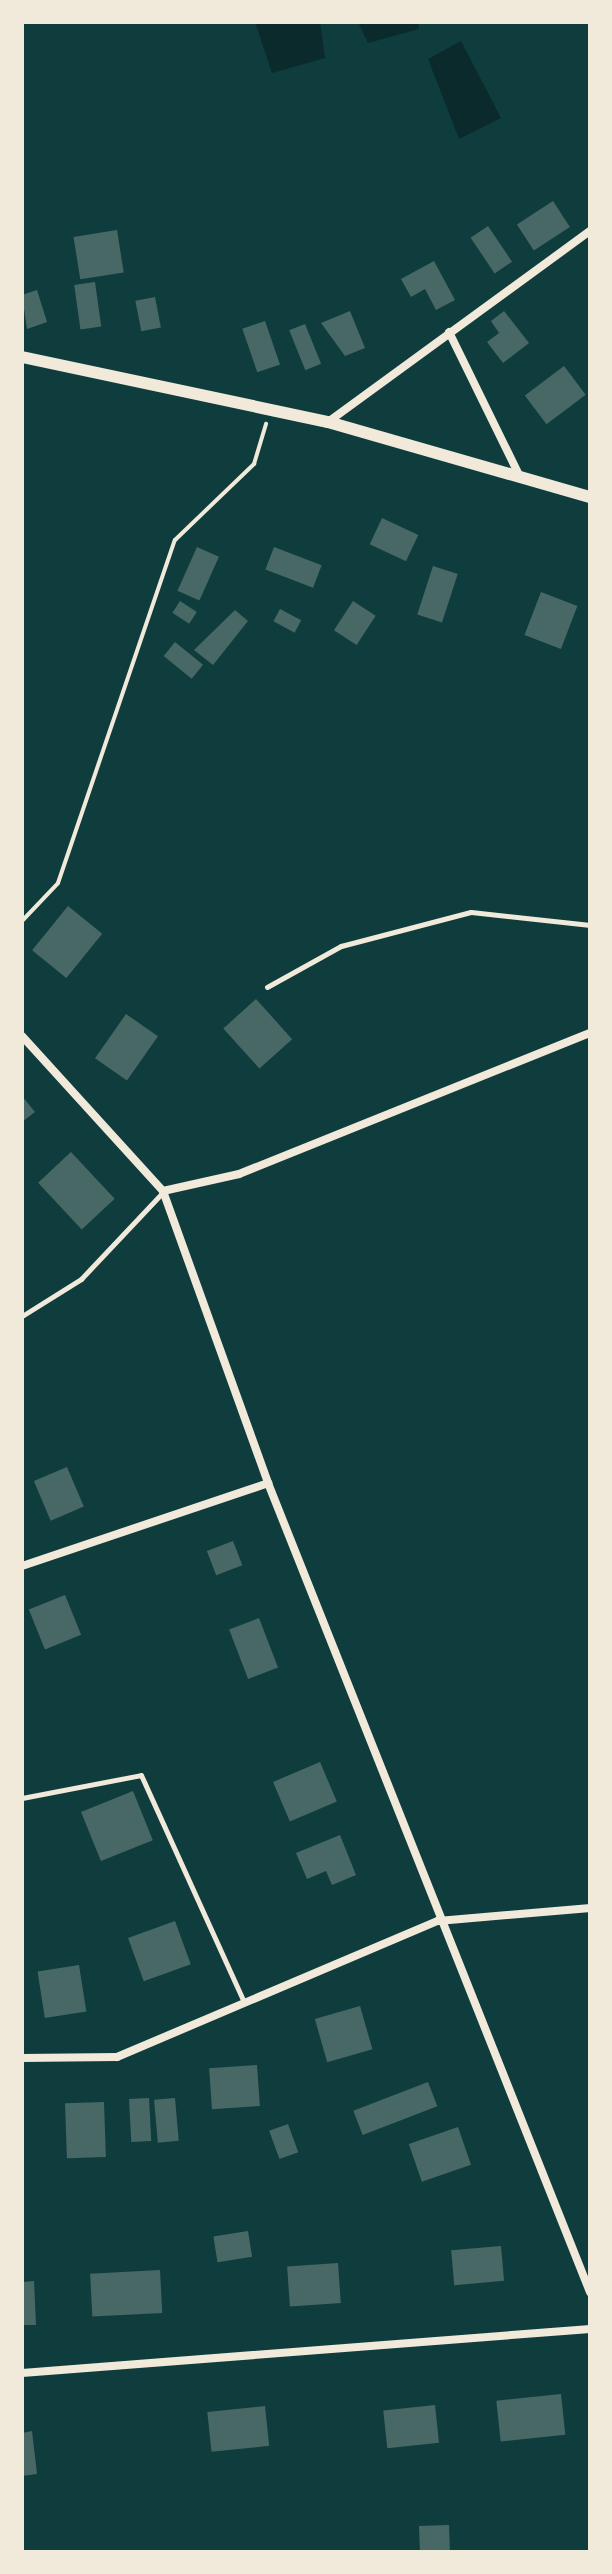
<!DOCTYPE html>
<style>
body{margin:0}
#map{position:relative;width:612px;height:2574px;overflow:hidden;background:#0f3d3e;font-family:Roboto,sans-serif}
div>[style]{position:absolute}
.water>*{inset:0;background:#0a2a2b}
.building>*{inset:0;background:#486865;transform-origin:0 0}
.path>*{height:4px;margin:-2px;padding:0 2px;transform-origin:2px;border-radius:2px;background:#f1e9da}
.service>*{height:5px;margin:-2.5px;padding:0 2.5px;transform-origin:2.5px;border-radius:2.5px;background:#f1e9da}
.minor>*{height:8px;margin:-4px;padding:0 4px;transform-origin:4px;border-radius:4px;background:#f1e9da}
.tertiary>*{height:12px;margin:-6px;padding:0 6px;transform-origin:6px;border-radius:6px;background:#f1e9da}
span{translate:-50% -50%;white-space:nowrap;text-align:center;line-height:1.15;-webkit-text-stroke:7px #f1e9da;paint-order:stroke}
.frame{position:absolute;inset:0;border:24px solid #f1e9da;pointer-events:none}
</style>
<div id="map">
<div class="water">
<i style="clip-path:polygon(255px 22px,320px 22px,325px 58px,272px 73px)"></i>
<i style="clip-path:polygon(358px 22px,418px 22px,419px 29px,368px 43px)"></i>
<i style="clip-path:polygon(461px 41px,501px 118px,459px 139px,428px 59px)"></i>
</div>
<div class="building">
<i style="left:553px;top:201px;width:31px;height:43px;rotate:57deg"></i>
<i style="left:488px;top:226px;width:43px;height:21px;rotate:56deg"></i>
<i style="left:117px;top:230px;width:43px;height:44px;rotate:81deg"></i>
<i style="clip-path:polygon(434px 261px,455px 300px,436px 310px,425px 289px,411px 297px,401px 279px)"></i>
<i style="left:95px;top:282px;width:45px;height:21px;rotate:82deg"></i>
<i style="clip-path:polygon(37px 290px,47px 322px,27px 329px,22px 295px)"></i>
<i style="left:155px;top:297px;width:31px;height:20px;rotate:79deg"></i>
<i style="clip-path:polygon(350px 311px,365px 348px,345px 356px,321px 323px)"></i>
<i style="clip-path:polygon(504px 311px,529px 343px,503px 363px,487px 342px,499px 333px,491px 321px)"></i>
<i style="left:265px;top:321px;width:46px;height:24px;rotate:71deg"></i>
<i style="left:305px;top:324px;width:43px;height:17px;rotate:68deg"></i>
<i style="left:564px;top:366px;width:36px;height:49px;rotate:53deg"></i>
<i style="left:382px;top:518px;width:40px;height:29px;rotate:25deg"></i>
<i style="left:197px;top:547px;width:24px;height:48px;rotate:24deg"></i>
<i style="left:274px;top:547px;width:51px;height:24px;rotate:21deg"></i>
<i style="left:433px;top:566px;width:26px;height:51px;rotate:18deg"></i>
<i style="left:541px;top:592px;width:39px;height:46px;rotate:21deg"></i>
<i style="left:180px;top:601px;width:20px;height:14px;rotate:33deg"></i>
<i style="left:353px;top:601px;width:27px;height:35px;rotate:33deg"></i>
<i style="left:280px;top:609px;width:24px;height:14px;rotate:28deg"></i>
<i style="clip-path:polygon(235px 610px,248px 621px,213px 665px,194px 650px)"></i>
<i style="left:175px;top:642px;width:36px;height:18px;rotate:39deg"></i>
<i style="left:68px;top:906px;width:44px;height:57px;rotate:39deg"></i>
<i style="left:256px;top:999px;width:54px;height:44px;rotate:48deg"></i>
<i style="left:126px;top:1014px;width:39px;height:54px;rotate:35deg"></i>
<i style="clip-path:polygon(22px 1096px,35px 1112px,22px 1122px)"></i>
<i style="left:71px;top:1152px;width:64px;height:45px;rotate:47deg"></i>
<i style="left:67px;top:1467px;width:43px;height:36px;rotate:67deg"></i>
<i style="left:233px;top:1541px;width:26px;height:28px;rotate:69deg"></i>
<i style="left:65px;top:1595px;width:43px;height:39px;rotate:68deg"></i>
<i style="left:259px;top:1618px;width:53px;height:32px;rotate:69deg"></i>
<i style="left:320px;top:1762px;width:43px;height:51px;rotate:67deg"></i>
<i style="left:133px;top:1791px;width:53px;height:56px;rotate:68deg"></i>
<i style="clip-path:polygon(340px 1835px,356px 1875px,332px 1885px,326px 1871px,307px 1879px,296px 1853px)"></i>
<i style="left:175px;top:1921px;width:46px;height:50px;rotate:70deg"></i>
<i style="left:79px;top:1965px;width:47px;height:42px;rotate:81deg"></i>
<i style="left:360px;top:2006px;width:45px;height:47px;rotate:74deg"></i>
<i style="left:257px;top:2065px;width:41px;height:48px;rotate:86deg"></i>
<i style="left:428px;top:2082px;width:26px;height:80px;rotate:69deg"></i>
<i style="left:149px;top:2098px;width:43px;height:20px;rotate:87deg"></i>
<i style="left:175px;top:2098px;width:43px;height:21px;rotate:85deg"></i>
<i style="left:104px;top:2102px;width:55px;height:39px;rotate:88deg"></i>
<i style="left:288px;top:2124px;width:30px;height:20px;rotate:70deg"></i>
<i style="left:458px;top:2127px;width:40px;height:52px;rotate:71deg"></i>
<i style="left:248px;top:2231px;width:26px;height:35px;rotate:81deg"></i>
<i style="left:501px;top:2246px;width:35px;height:50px;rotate:85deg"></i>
<i style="left:338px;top:2263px;width:40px;height:51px;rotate:86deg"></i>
<i style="left:160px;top:2270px;width:43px;height:70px;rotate:87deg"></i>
<i style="clip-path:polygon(34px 2281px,36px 2325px,22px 2325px,22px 2282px)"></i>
<i style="left:561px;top:2394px;width:41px;height:65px;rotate:84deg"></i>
<i style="left:435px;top:2405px;width:38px;height:52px;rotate:84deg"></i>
<i style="left:265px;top:2406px;width:40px;height:58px;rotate:84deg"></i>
<i style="clip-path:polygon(32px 2431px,37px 2474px,22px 2476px,22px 2433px)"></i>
<i style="left:449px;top:2525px;width:27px;height:30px;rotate:88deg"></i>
</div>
<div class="path">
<i style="left:22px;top:921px;width:52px;rotate:-46.5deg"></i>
<i style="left:58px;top:883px;width:362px;rotate:-71.2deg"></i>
<i style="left:175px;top:540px;width:110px;rotate:-43.9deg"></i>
<i style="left:254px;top:464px;width:42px;rotate:-73.3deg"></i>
</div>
<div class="service">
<i style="left:267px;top:987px;width:85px;rotate:-29deg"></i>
<i style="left:341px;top:946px;width:134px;rotate:-14.7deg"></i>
<i style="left:471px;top:912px;width:120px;rotate:6.2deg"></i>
<i style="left:22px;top:1316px;width:70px;rotate:-32.1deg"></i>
<i style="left:81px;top:1279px;width:120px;rotate:-46.7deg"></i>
<i style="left:22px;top:1798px;width:121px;rotate:-10.9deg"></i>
<i style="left:141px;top:1775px;width:249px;rotate:65.6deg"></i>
</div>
<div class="minor">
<i style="left:449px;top:332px;width:157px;rotate:63.9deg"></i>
<i style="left:328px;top:422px;width:324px;rotate:-36.1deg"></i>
<i style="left:22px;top:1036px;width:210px;rotate:47.7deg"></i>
<i style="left:163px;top:1191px;width:310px;rotate:70.2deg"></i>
<i style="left:268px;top:1483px;width:871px;rotate:68.3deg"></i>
<i style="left:163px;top:1191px;width:78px;rotate:-12.6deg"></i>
<i style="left:239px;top:1174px;width:378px;rotate:-21.9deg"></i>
<i style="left:22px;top:1566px;width:260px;rotate:-18.6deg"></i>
<i style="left:22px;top:2058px;width:95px;rotate:-0.6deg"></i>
<i style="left:117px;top:2057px;width:349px;rotate:-23deg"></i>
<i style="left:438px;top:1921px;width:153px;rotate:-4.9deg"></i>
<i style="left:22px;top:2373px;width:570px;rotate:-4.43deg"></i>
</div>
<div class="tertiary">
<i style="left:22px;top:357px;width:313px;rotate:12deg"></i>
<i style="left:328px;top:422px;width:273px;rotate:16deg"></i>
</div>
<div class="frame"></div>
</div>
